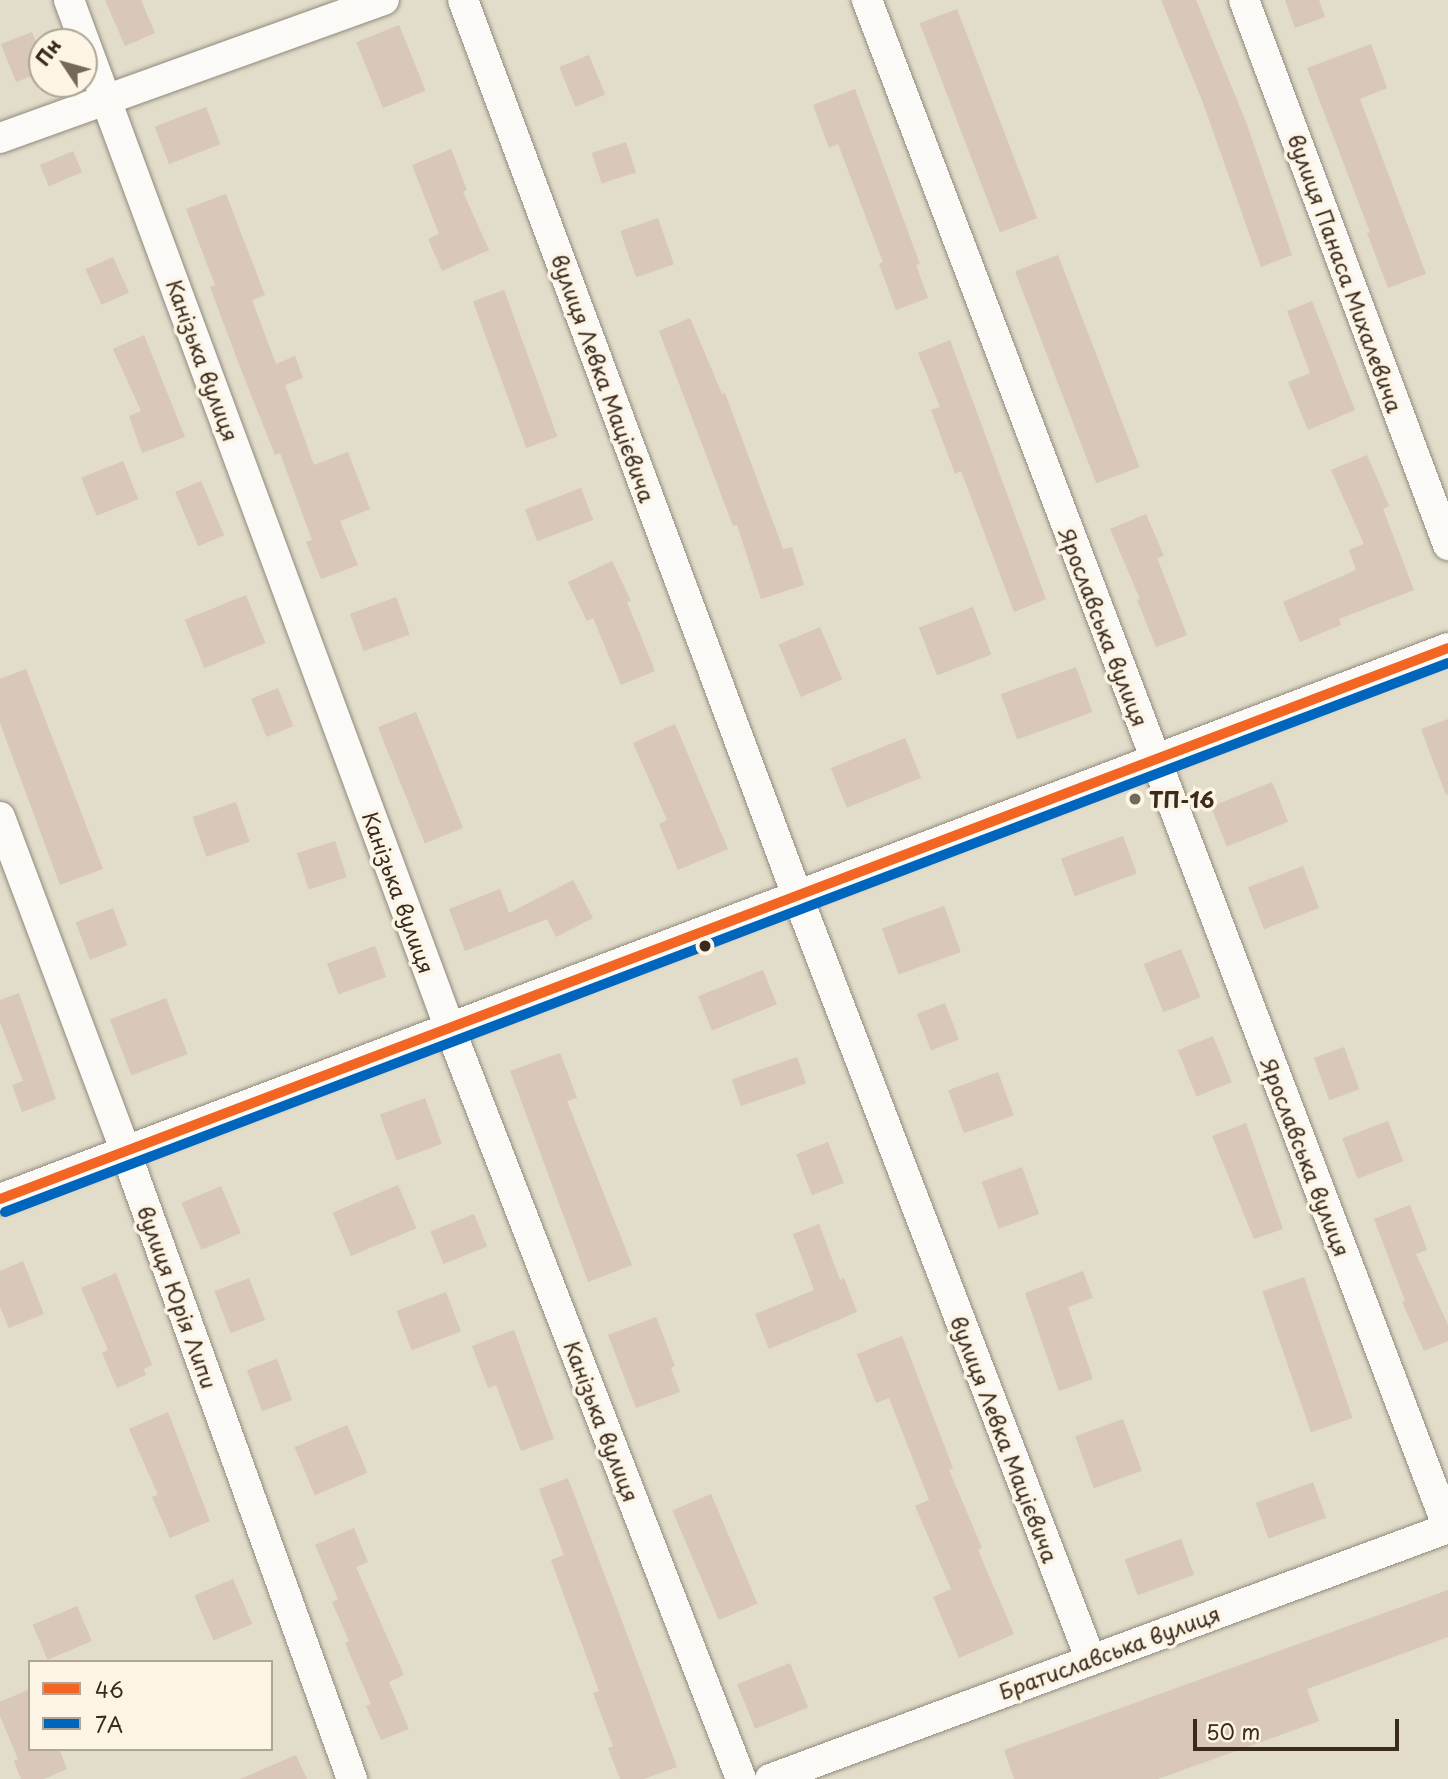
<!DOCTYPE html>
<meta charset="utf-8">
<style>
body{margin:0}
#map{position:relative;width:1448px;height:1779px;overflow:hidden;background:#e2dcca;font-family:"Playpen Sans",sans-serif}
div>[style]{position:absolute}
.building>*{inset:0;background:#d8c7ba;transform-origin:0 0}
.roads{filter:drop-shadow(0 0 2px #908a7e) drop-shadow(0 0 2px #908a7e)}
.street>*{height:30px;margin:-15px;padding:0 15px;transform-origin:15px;border-radius:15px;background:#fbfaf7}
.bus-1>*{height:10px;margin:-5px;padding:0 5px;transform-origin:5px;border-radius:5px;background:#f26522}
.bus-2>*{height:10px;margin:-5px;padding:0 5px;transform-origin:5px;border-radius:5px;background:#0065bd}
.dots>*{width:19px;height:19px;translate:-50% -50%;box-sizing:border-box;border:4px solid #fcf5e5;border-radius:50%}
span{translate:-50% -50%;white-space:nowrap;text-align:center;line-height:1.15;-webkit-text-stroke:7px #fcf5e5;paint-order:stroke}
.street-label{font-size:21px;color:#3b2a1e}
.poi-label{font-size:21px;color:#3b2a1e;font-weight:700}
.left{translate:0 -50%;text-align:left}
.legend{position:absolute;left:28px;top:1660px;width:245px;height:91px;box-sizing:border-box;background:#fcf5e5;border:2px solid #afa495;margin:0;padding:9px 12px;list-style:none;font-size:21px;color:#3b2a1e}
.legend li{display:flex;align-items:center;gap:14px;height:35px}
.legend b{width:35px;border:2px solid #afa495}
.north{position:absolute;left:28px;top:28px;width:70px;height:70px;box-sizing:border-box;background:#fcf5e5;border:2px solid #afa495;border-radius:50%;rotate:306deg;font-size:19px;font-weight:700;line-height:28px;text-align:center;color:#3b2a1e}
.north::after{content:'';display:block;margin:auto;width:24px;height:32px;background:#75685a;clip-path:polygon(50% 0,100% 100%,50% 72%,0 100%)}
.scale{position:absolute;left:1193px;top:1719px;width:206px;height:32px;box-sizing:border-box;border:4px solid #3b2a1e;border-top:0;padding-left:9px;font-size:21px;line-height:24px;white-space:nowrap;color:#3b2a1e;-webkit-text-stroke:5px #fcf5e5;paint-order:stroke}
</style>
<div id="map">
<div class="building">
<i style="clip-path:polygon(105px 0,141px 0,155px 33px,125px 46px)"></i>
<i style="clip-path:polygon(1161px 0,1196px 0,1246px 122px,1292px 255px,1261px 267px,1203px 103px)"></i>
<i style="clip-path:polygon(1285px 0,1319px 0,1325px 17px,1295px 28px)"></i>
<i style="left:957px;top:9px;width:224px;height:40px;rotate:69deg"></i>
<i style="left:399px;top:25px;width:71px;height:46px;rotate:68deg"></i>
<i style="clip-path:polygon(32px 32px,42px 57px,42px 72px,16px 82px,1px 44px)"></i>
<i style="clip-path:polygon(1371px 44px,1387px 88px,1360px 99px,1426px 274px,1388px 288px,1367px 233px,1370px 232px,1307px 68px)"></i>
<i style="left:589px;top:55px;width:43px;height:32px;rotate:68deg"></i>
<i style="clip-path:polygon(855px 89px,920px 264px,916px 265px,928px 298px,896px 310px,879px 264px,883px 262px,838px 144px,829px 148px,813px 105px)"></i>
<i style="left:206px;top:107px;width:40px;height:55px;rotate:69deg"></i>
<i style="left:626px;top:142px;width:32px;height:36px;rotate:72deg"></i>
<i style="clip-path:polygon(451px 149px,467px 190px,463px 192px,489px 250px,442px 271px,428px 239px,439px 234px,412px 165px)"></i>
<i style="left:73px;top:151px;width:23px;height:36px;rotate:67deg"></i>
<i style="clip-path:polygon(226px 194px,265px 295px,252px 300px,276px 364px,295px 356px,303px 378px,285px 385px,314px 465px,348px 452px,370px 509px,340px 521px,358px 565px,321px 579px,306px 542px,312px 540px,280px 453px,275px 455px,238px 362px,210px 287px,215px 285px,186px 209px)"></i>
<i style="left:658px;top:218px;width:49px;height:40px;rotate:71deg"></i>
<i style="left:1058px;top:255px;width:227px;height:46px;rotate:69deg"></i>
<i style="left:113px;top:257px;width:39px;height:30px;rotate:66deg"></i>
<i style="left:504px;top:290px;width:156px;height:33px;rotate:70deg"></i>
<i style="clip-path:polygon(1312px 301px,1355px 410px,1308px 430px,1288px 382px,1310px 373px,1287px 311px)"></i>
<i style="clip-path:polygon(690px 318px,722px 394px,725px 393px,783px 549px,792px 547px,804px 585px,761px 599px,737px 525px,733px 526px,659px 331px)"></i>
<i style="clip-path:polygon(144px 335px,185px 437px,142px 453px,129px 416px,141px 411px,113px 349px)"></i>
<i style="clip-path:polygon(950px 340px,1046px 599px,1014px 612px,961px 471px,955px 474px,931px 410px,940px 407px,918px 353px)"></i>
<i style="clip-path:polygon(1367px 455px,1389px 506px,1383px 509px,1414px 590px,1339px 619px,1341px 625px,1300px 642px,1283px 602px,1356px 570px,1349px 550px,1364px 544px,1331px 470px)"></i>
<i style="left:123px;top:461px;width:41px;height:45px;rotate:68deg"></i>
<i style="left:201px;top:481px;width:59px;height:28px;rotate:67deg"></i>
<i style="left:581px;top:488px;width:34px;height:60px;rotate:69deg"></i>
<i style="clip-path:polygon(1146px 514px,1164px 556px,1157px 558px,1187px 635px,1156px 647px,1137px 600px,1140px 599px,1110px 529px)"></i>
<i style="clip-path:polygon(612px 561px,631px 601px,627px 602px,655px 671px,621px 685px,593px 618px,587px 621px,568px 582px)"></i>
<i style="left:246px;top:595px;width:52px;height:66px;rotate:68deg"></i>
<i style="left:396px;top:597px;width:40px;height:49px;rotate:70deg"></i>
<i style="left:973px;top:607px;width:51px;height:58px;rotate:69deg"></i>
<i style="left:820px;top:627px;width:57px;height:45px;rotate:67deg"></i>
<i style="left:1076px;top:667px;width:48px;height:80px;rotate:70deg"></i>
<i style="clip-path:polygon(26px 669px,103px 869px,60px 885px,0 723px,0 679px)"></i>
<i style="left:278px;top:688px;width:41px;height:29px;rotate:68deg"></i>
<i style="left:416px;top:712px;width:125px;height:41px;rotate:68deg"></i>
<i style="clip-path:polygon(1448px 719px,1448px 794px,1446px 795px,1421px 729px)"></i>
<i style="clip-path:polygon(675px 724px,728px 849px,678px 870px,659px 824px,667px 820px,633px 743px)"></i>
<i style="left:905px;top:738px;width:43px;height:80px;rotate:68deg"></i>
<i style="left:1272px;top:782px;width:43px;height:66px;rotate:68deg"></i>
<i style="left:236px;top:802px;width:42px;height:46px;rotate:71deg"></i>
<i style="left:1123px;top:836px;width:40px;height:66px;rotate:70deg"></i>
<i style="left:335px;top:841px;width:38px;height:40px;rotate:72deg"></i>
<i style="left:1303px;top:866px;width:45px;height:59px;rotate:69deg"></i>
<i style="clip-path:polygon(573px 880px,593px 918px,556px 937px,547px 919px,465px 951px,449px 909px,500px 889px,509px 913px)"></i>
<i style="left:944px;top:906px;width:49px;height:66px;rotate:70deg"></i>
<i style="left:113px;top:908px;width:40px;height:40px;rotate:69deg"></i>
<i style="left:375px;top:946px;width:33px;height:51px;rotate:70deg"></i>
<i style="left:1181px;top:949px;width:52px;height:40px;rotate:68deg"></i>
<i style="left:763px;top:970px;width:37px;height:70px;rotate:68deg"></i>
<i style="clip-path:polygon(19px 993px,56px 1099px,22px 1112px,12px 1085px,23px 1081px,0 1022px,0 1000px)"></i>
<i style="left:166px;top:998px;width:60px;height:60px;rotate:69deg"></i>
<i style="left:945px;top:1003px;width:39px;height:30px;rotate:69deg"></i>
<i style="left:1213px;top:1036px;width:50px;height:38px;rotate:68deg"></i>
<i style="left:1344px;top:1047px;width:45px;height:32px;rotate:70deg"></i>
<i style="clip-path:polygon(560px 1053px,577px 1098px,567px 1101px,632px 1265px,588px 1282px,510px 1071px)"></i>
<i style="left:797px;top:1057px;width:28px;height:69px;rotate:71deg"></i>
<i style="left:998px;top:1072px;width:46px;height:53px;rotate:70deg"></i>
<i style="left:425px;top:1098px;width:49px;height:48px;rotate:70deg"></i>
<i style="left:1388px;top:1121px;width:43px;height:49px;rotate:69deg"></i>
<i style="clip-path:polygon(1246px 1123px,1283px 1229px,1254px 1239px,1212px 1136px)"></i>
<i style="left:828px;top:1142px;width:44px;height:34px;rotate:69deg"></i>
<i style="left:1022px;top:1167px;width:50px;height:43px;rotate:70deg"></i>
<i style="left:398px;top:1185px;width:47px;height:71px;rotate:67deg"></i>
<i style="left:221px;top:1186px;width:51px;height:43px;rotate:67deg"></i>
<i style="clip-path:polygon(1410px 1205px,1427px 1250px,1416px 1254px,1448px 1325px,1448px 1341px,1424px 1351px,1402px 1302px,1405px 1301px,1374px 1219px)"></i>
<i style="left:474px;top:1214px;width:35px;height:47px;rotate:68deg"></i>
<i style="clip-path:polygon(819px 1224px,840px 1280px,844px 1278px,857px 1312px,769px 1349px,755px 1314px,814px 1290px,793px 1234px)"></i>
<i style="clip-path:polygon(23px 1261px,44px 1314px,9px 1328px,0 1307px,0 1271px)"></i>
<i style="clip-path:polygon(1083px 1271px,1093px 1298px,1068px 1307px,1093px 1379px,1059px 1391px,1025px 1293px)"></i>
<i style="clip-path:polygon(116px 1273px,152px 1365px,144px 1369px,146px 1375px,117px 1388px,102px 1353px,108px 1350px,81px 1288px)"></i>
<i style="left:1304px;top:1277px;width:149px;height:44px;rotate:71deg"></i>
<i style="left:249px;top:1278px;width:45px;height:37px;rotate:69deg"></i>
<i style="left:446px;top:1292px;width:42px;height:53px;rotate:69deg"></i>
<i style="clip-path:polygon(656px 1317px,675px 1366px,671px 1368px,680px 1392px,636px 1408px,608px 1335px)"></i>
<i style="clip-path:polygon(514px 1330px,554px 1439px,521px 1451px,496px 1385px,488px 1388px,472px 1346px)"></i>
<i style="clip-path:polygon(902px 1336px,953px 1468px,949px 1470px,982px 1548px,978px 1550px,1014px 1634px,959px 1658px,933px 1597px,951px 1589px,915px 1506px,929px 1500px,889px 1398px,876px 1403px,857px 1354px)"></i>
<i style="left:277px;top:1359px;width:44px;height:32px;rotate:70deg"></i>
<i style="clip-path:polygon(168px 1412px,210px 1521px,170px 1538px,152px 1497px,158px 1495px,129px 1429px)"></i>
<i style="left:1123px;top:1419px;width:55px;height:51px;rotate:70deg"></i>
<i style="left:347px;top:1425px;width:52px;height:57px;rotate:67deg"></i>
<i style="clip-path:polygon(568px 1478px,677px 1767px,644px 1779px,620px 1779px,608px 1748px,613px 1746px,593px 1693px,599px 1691px,551px 1560px,564px 1555px,539px 1489px)"></i>
<i style="left:1313px;top:1482px;width:38px;height:61px;rotate:70deg"></i>
<i style="left:711px;top:1494px;width:119px;height:42px;rotate:67deg"></i>
<i style="clip-path:polygon(354px 1528px,368px 1562px,356px 1567px,404px 1675px,389px 1682px,409px 1729px,381px 1740px,366px 1706px,371px 1704px,345px 1643px,349px 1641px,332px 1602px,338px 1599px,315px 1545px)"></i>
<i style="left:1181px;top:1539px;width:38px;height:60px;rotate:70deg"></i>
<i style="left:233px;top:1579px;width:49px;height:42px;rotate:67deg"></i>
<i style="clip-path:polygon(1448px 1590px,1448px 1637px,1307px 1689px,1319px 1721px,1158px 1779px,1014px 1779px,1004px 1750px)"></i>
<i style="left:77px;top:1606px;width:38px;height:48px;rotate:67deg"></i>
<i style="left:790px;top:1663px;width:48px;height:57px;rotate:68deg"></i>
<i style="clip-path:polygon(30px 1689px,30px 1749px,59px 1749px,67px 1769px,44px 1779px,21px 1779px,14px 1761px,18px 1759px,0 1716px,0 1702px)"></i>
<i style="clip-path:polygon(296px 1755px,307px 1779px,240px 1779px)"></i>
</div>
<div class="roads">
<div class="street">
<i style="left:69px;top:0;width:1097px;rotate:69.68deg"></i>
<i style="left:450px;top:1029px;width:804px;rotate:68.79deg"></i>
<i style="left:463px;top:0;width:955px;rotate:69.54deg"></i>
<i style="left:797px;top:895px;width:817px;rotate:68.99deg"></i>
<i style="left:1244px;top:0;width:582px;rotate:69.48deg"></i>
<i style="left:0;top:138px;width:408px;rotate:-19.8deg"></i>
<i style="left:0;top:817px;width:359px;rotate:69.4deg"></i>
<i style="left:126px;top:1153px;width:666px;rotate:70.15deg"></i>
<i style="left:0;top:1199px;width:1549px;rotate:-20.83deg"></i>
<i style="left:770px;top:1779px;width:723px;rotate:-20.31deg"></i>
<i style="left:1448px;top:1528px;width:1635px;rotate:-110.82deg"></i>
</div>
</div>
<div class="bus-1">
<i style="left:0;top:1199px;width:1549px;rotate:-20.83deg"></i>
</div>
<div class="bus-2">
<i style="left:5px;top:1212px;width:1544px;rotate:-20.83deg"></i>
</div>
<div class="dots">
<i style="left:1135px;top:799px;background:#75685a"></i>
<i style="left:705px;top:946px;background:#3b2a1e"></i>
</div>
<div class="street-label">
<span style="left:1346px;top:273px;rotate:70deg">вулиця Панаса Михалевича</span>
<span style="left:203px;top:360px;rotate:70deg">Канізька вулиця</span>
<span style="left:604px;top:378px;rotate:70deg">вулиця Левка Мацієвича</span>
<span style="left:1104px;top:627px;rotate:69deg">Ярославська вулиця</span>
<span style="left:399px;top:892px;rotate:70deg">Канізька вулиця</span>
<span style="left:1306px;top:1157px;rotate:69deg">Ярославська вулиця</span>
<span style="left:178px;top:1297px;rotate:70deg">вулиця Юрія Липи</span>
<span style="left:602px;top:1421px;rotate:69deg">Канізька вулиця</span>
<span style="left:1005px;top:1439px;rotate:69deg">вулиця Левка Мацієвича</span>
<span style="left:1109px;top:1652px;rotate:-20deg">Братиславська вулиця</span>
</div>
<div class="poi-label">
<span class="left" style="left:1149px;top:799px">ТП-16</span>
</div>
<ul class="legend">
<li><b style="height:9px;background:#f26522"></b>46</li>
<li><b style="height:9px;background:#0065bd"></b>7А</li>
</ul>
<div class="north">Пн</div>
<div class="scale">50 m</div>
</div>
